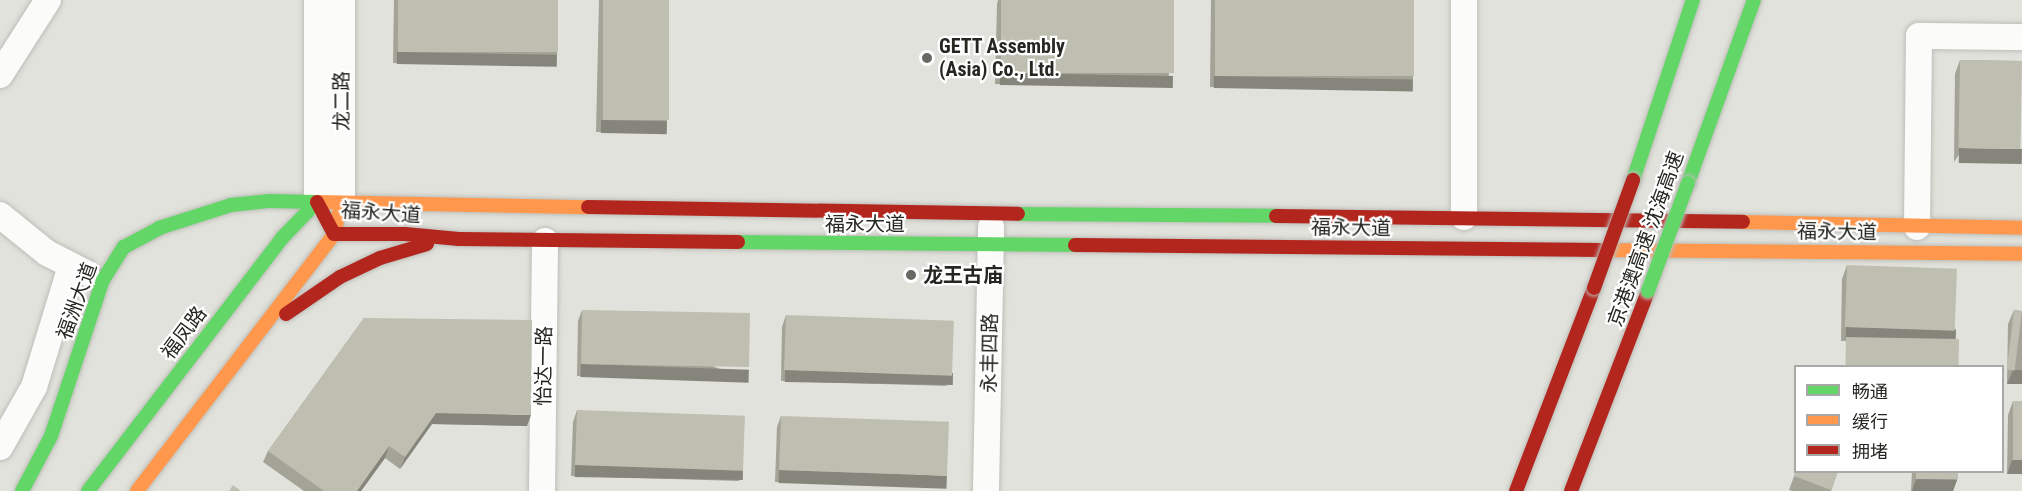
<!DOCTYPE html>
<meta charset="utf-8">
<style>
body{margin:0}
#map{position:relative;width:2022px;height:491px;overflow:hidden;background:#e2e2dc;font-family:"Roboto Condensed","Noto Sans SC",sans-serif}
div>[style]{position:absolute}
.roads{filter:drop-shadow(0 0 2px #bebeb9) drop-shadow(0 0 2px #bebeb9)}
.street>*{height:26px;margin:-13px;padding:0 13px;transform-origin:13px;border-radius:13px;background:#fbfbfa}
.fast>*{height:14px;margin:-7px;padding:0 7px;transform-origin:7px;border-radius:7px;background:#63d668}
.slow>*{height:14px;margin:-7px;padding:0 7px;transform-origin:7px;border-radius:7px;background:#ff974d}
.jam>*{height:14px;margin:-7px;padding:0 7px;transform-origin:7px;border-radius:7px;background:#b3261e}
.bridges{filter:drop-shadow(0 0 2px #bdbdb9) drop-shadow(0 0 2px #bdbdb9)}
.fast-bridge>*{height:14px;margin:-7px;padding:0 7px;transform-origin:7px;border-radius:7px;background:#63d668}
.jam-bridge>*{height:14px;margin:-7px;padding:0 7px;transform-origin:7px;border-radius:7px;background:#b3261e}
.wall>*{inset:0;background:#a3a398}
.shaded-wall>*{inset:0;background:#85857c;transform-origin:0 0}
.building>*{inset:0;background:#bebeb1;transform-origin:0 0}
.dots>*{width:16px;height:16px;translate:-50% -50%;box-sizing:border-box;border:3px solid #fff;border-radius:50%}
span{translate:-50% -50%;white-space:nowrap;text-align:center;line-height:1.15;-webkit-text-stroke:4.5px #fff;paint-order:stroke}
.poi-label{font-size:20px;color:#262721;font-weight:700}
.left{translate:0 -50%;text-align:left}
.street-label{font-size:20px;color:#262721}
.legend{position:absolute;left:1794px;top:365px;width:210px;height:108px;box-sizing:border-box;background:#fff;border:2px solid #a8a9a6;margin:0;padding:8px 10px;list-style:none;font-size:18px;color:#262721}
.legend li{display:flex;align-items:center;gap:12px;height:30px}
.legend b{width:30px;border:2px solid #a8a9a6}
</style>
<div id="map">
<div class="roads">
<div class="street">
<i style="left:0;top:75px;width:89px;rotate:-57.4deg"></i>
<i style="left:317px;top:202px;width:202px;rotate:-90deg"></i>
<i style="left:342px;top:202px;width:202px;rotate:-90deg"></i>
<i style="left:0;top:215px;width:60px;rotate:39deg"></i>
<i style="left:47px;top:253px;width:44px;rotate:27.1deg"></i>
<i style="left:1464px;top:217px;width:217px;rotate:-90deg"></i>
<i style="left:1917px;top:227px;width:191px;rotate:-89.4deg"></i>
<i style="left:1919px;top:36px;width:103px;rotate:0.6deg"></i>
<i style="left:0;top:447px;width:69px;rotate:-60.5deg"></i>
<i style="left:34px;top:387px;width:127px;rotate:-73deg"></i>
<i style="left:542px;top:491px;width:250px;rotate:-89.3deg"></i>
<i style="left:986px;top:491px;width:264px;rotate:-88.9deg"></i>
</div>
<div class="fast">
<i style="left:1633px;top:180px;width:190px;rotate:-71.6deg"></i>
<i style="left:1688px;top:183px;width:195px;rotate:-70.2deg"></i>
<i style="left:1018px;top:214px;width:258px;rotate:0.4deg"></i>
<i style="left:738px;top:242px;width:337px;rotate:0.5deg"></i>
<i style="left:22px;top:491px;width:62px;rotate:-62.2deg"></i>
<i style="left:51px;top:436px;width:164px;rotate:-71.6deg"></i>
<i style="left:103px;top:280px;width:39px;rotate:-58deg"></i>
<i style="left:124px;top:247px;width:40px;rotate:-28deg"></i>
<i style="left:159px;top:228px;width:76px;rotate:-17.7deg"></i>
<i style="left:231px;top:205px;width:37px;rotate:-6deg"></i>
<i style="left:268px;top:201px;width:49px;rotate:1.2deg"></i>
<i style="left:88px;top:491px;width:319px;rotate:-52.5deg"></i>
<i style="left:282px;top:238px;width:50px;rotate:-45.8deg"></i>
</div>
<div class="slow">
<i style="left:317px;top:202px;width:271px;rotate:1.1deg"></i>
<i style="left:1743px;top:222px;width:279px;rotate:1.2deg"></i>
<i style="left:1599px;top:250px;width:423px;rotate:0.5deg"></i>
<i style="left:137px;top:491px;width:324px;rotate:-52.5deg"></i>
<i style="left:334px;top:234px;width:23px;rotate:-77deg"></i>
</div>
<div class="jam">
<i style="left:317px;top:202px;width:36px;rotate:62deg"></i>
<i style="left:334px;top:234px;width:71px"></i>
<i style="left:405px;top:234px;width:54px;rotate:5.3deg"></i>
<i style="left:459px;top:239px;width:279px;rotate:0.6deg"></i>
<i style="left:588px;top:207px;width:430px;rotate:0.9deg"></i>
<i style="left:1276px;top:216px;width:467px;rotate:0.7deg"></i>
<i style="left:1075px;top:245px;width:524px;rotate:0.55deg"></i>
<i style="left:286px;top:314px;width:65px;rotate:-34.4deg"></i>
<i style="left:340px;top:277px;width:44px;rotate:-25.4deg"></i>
<i style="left:380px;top:258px;width:49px;rotate:-16.6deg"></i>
<i style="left:1516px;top:491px;width:217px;rotate:-69deg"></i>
<i style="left:1571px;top:491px;width:214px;rotate:-68.9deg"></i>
</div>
</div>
<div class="bridges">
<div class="fast-bridge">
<i style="left:1648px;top:291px;width:115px;rotate:-69.7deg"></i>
</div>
<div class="jam-bridge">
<i style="left:1594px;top:288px;width:115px;rotate:-70.1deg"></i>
</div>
</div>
<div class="wall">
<i style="clip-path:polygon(394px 0,558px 0,557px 55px,552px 66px,393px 63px)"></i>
<i style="clip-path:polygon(599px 0,669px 0,667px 121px,663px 133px,596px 132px)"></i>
<i style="clip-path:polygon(998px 0,1174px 0,1168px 87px,995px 84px,997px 4px)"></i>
<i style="clip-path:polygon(1211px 0,1414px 0,1413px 79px,1408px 90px,1210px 87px)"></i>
<i style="clip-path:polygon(1960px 60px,2022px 61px,1954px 162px,1955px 74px)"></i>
<i style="clip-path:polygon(1847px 265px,1953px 338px,1841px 341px,1842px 279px)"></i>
<i style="clip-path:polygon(582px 310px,745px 380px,577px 376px,578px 321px)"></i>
<i style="clip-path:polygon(2014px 310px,2022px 311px,2022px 384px,2007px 384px,2008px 324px)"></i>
<i style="clip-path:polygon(786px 315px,948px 386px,781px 381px,782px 327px)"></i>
<i style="clip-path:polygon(364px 318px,527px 426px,432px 424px,400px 469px,385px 458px,361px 491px,304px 491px,263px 462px,268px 451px)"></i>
<i style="clip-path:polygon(2013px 401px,2022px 474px,2007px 474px,2008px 415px)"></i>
<i style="clip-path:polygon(577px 410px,743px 469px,739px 481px,571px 476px,573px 422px)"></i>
<i style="clip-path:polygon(781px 416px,943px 486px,775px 482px,777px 427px)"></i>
<i style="clip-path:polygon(1796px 471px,1838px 471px,1831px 491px,1792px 491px,1789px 490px)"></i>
<i style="clip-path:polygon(1912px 471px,1958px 471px,1957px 480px,1953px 491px,1911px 491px)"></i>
</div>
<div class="shaded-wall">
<i style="left:397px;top:52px;width:160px;height:12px;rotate:1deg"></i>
<i style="left:1000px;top:73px;width:173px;height:12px;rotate:1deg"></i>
<i style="left:1214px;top:76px;width:199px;height:12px;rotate:1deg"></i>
<i style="left:601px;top:120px;width:66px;height:13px;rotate:1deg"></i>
<i style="left:1959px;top:148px;width:63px;height:15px;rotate:1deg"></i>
<i style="left:1846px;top:327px;width:110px;height:15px;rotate:1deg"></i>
<i style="left:581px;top:364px;width:168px;height:13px;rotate:2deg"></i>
<i style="left:785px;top:370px;width:168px;height:12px;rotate:1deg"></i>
<i style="clip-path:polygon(2013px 370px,2022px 370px,2022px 384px,2007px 384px)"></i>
<i style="clip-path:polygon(436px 413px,531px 415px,527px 426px,432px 424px,400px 469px,405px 457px)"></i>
<i style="clip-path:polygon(389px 446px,385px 458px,361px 491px,357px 491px)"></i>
<i style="clip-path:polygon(2012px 460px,2022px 460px,2022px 474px,2007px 474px)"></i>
<i style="left:575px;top:465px;width:168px;height:12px;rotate:1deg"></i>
<i style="left:779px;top:470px;width:168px;height:13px;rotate:2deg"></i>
<i style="clip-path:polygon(1916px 479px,1957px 480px,1953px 491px,1912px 491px)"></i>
</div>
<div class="building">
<i style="left:398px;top:0;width:160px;height:52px"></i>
<i style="left:603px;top:0;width:66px;height:120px"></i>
<i style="left:1001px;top:0;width:173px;height:73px"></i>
<i style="left:1215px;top:0;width:199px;height:76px"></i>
<i style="left:1960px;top:60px;width:62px;height:88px;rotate:1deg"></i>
<i style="left:1847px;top:265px;width:110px;height:62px;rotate:2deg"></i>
<i style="left:582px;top:310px;width:168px;height:54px;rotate:1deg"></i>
<i style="left:2014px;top:310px;width:8px;height:60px;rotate:7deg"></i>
<i style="left:786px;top:315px;width:168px;height:55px;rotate:2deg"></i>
<i style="clip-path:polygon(364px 318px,532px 320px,531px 415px,436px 413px,405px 457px,389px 446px,357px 491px,324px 491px,268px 451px)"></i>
<i style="left:1846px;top:337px;width:113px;height:31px;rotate:1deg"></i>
<i style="left:2013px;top:401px;width:9px;height:59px"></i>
<i style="left:577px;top:410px;width:168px;height:55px;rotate:2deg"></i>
<i style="left:781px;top:416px;width:168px;height:54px;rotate:2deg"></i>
<i style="clip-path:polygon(1796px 471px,1838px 471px,1831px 490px,1794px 476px)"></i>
<i style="left:1916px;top:471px;width:42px;height:8px"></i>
<i style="clip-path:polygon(233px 485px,241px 491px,229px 491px)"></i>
</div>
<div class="dots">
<i style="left:927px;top:58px;background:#686862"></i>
<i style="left:911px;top:275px;background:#686862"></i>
</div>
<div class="poi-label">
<span class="left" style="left:939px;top:58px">GETT Assembly<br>(Asia) Co., Ltd.</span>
<span class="left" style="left:923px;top:275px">龙王古庙</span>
</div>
<div class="street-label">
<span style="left:342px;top:101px;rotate:-90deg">龙二路</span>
<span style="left:381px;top:213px;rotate:4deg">福永大道</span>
<span style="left:865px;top:224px">福永大道</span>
<span style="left:1351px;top:228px;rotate:1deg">福永大道</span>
<span style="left:1837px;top:232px;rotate:1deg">福永大道</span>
<span style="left:1646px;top:239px;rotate:-70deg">京港澳高速 沈海高速</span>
<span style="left:77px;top:301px;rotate:-70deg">福洲大道</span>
<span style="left:184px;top:333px;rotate:-53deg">福凤路</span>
<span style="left:990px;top:353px;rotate:-89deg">永丰四路</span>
<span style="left:544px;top:366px;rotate:-89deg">怡达一路</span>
</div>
<ul class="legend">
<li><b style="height:8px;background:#63d668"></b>畅通</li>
<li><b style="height:8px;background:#ff974d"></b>缓行</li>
<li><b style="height:8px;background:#b3261e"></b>拥堵</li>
</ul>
</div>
